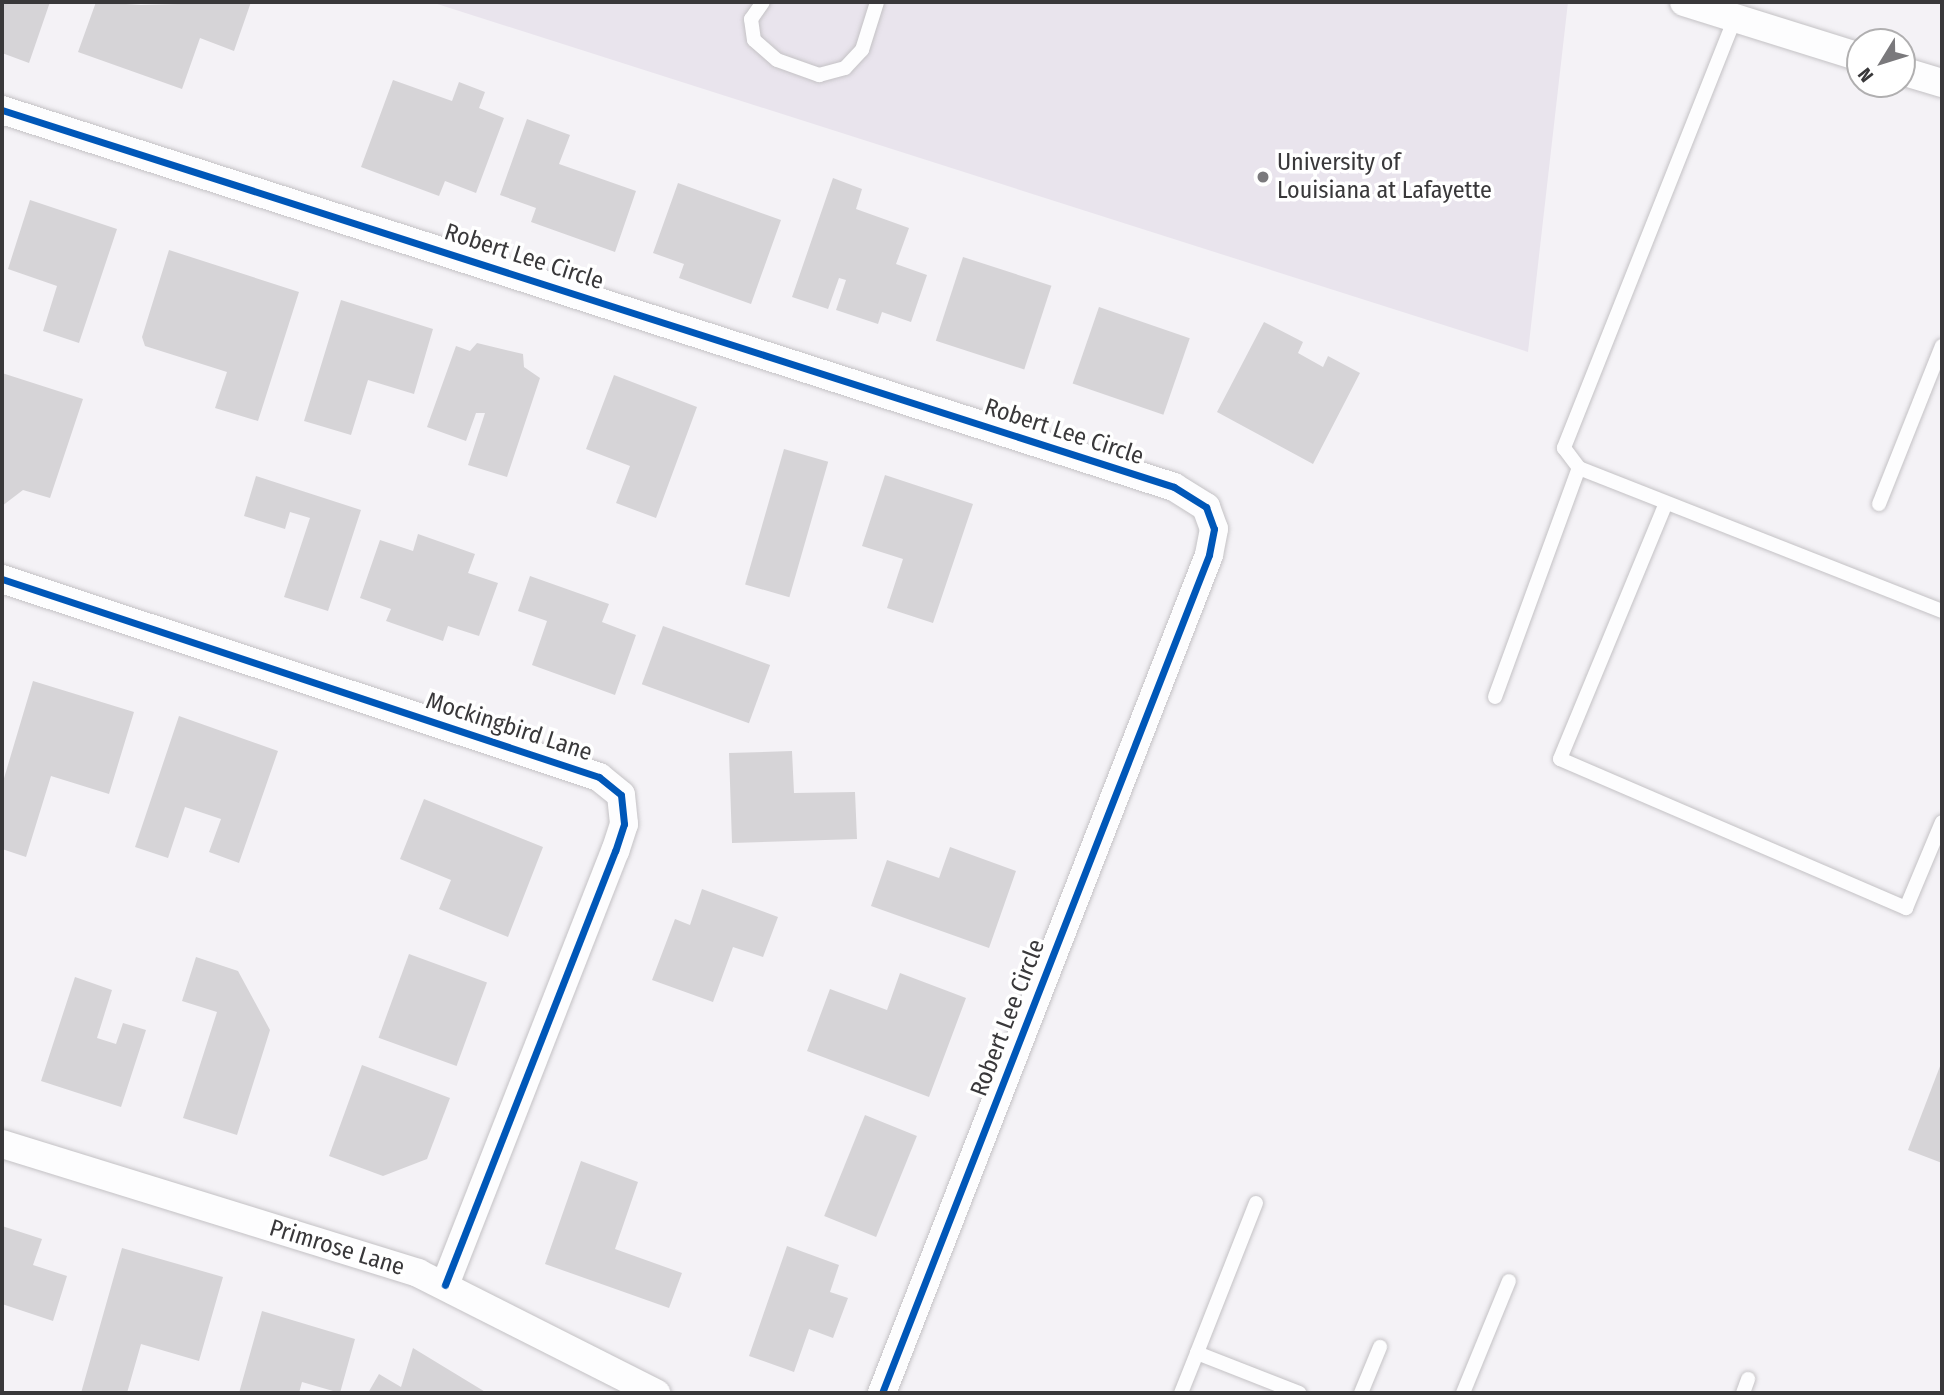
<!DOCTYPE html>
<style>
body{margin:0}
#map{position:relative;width:1944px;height:1395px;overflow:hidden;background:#f4f2f6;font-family:"Fira Sans Condensed",sans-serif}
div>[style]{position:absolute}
.built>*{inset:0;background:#e9e4ed}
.building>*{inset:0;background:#d6d4d7;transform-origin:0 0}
.roads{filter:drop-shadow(0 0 2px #c4c2c5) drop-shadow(0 0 2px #c4c2c5)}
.service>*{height:14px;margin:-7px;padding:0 7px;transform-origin:7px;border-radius:7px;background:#fdfdfe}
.minor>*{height:28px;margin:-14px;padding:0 14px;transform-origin:14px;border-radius:14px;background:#fdfdfe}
.cycleway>*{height:7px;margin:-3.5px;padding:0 3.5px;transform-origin:3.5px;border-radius:3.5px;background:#0057b8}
.dots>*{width:19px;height:19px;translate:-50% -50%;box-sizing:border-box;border:4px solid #fff;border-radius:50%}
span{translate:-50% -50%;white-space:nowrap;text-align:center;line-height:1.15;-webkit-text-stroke:7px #fff;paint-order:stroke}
.poi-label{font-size:24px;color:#39383a}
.left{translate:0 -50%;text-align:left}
.street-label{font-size:24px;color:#39383a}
.frame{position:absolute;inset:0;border:4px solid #39383a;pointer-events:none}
.north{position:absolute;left:1846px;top:28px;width:70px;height:70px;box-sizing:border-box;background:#fff;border:2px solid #b0afb0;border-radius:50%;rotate:232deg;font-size:19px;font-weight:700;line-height:28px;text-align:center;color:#39383a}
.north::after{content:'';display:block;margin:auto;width:24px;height:32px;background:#7a797c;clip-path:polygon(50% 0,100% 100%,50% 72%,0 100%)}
</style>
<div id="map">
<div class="built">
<i style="clip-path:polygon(431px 2px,1568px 2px,1528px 352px)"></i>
</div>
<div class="building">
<i style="clip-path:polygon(2px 2px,50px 2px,29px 63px,2px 53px)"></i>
<i style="clip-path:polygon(96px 2px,141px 5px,251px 2px,234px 51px,200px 38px,182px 89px,78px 52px)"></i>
<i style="clip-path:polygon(393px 80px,452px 101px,459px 82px,485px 92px,479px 108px,504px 118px,476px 193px,445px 181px,439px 196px,361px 167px)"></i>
<i style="clip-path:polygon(527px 119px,570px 135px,559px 164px,636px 191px,615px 252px,531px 222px,536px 208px,500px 195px)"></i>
<i style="clip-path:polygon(833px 178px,862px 189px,856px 209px,909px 228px,896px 264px,927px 275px,911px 322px,882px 312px,878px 324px,836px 310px,846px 280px,839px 278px,828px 309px,792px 297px)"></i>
<i style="clip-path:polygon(678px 183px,781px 220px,751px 304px,679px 278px,684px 264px,653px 253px)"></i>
<i style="clip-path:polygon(30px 200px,117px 229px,79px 343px,43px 331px,57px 286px,8px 269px)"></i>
<i style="clip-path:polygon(169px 250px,299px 292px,258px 421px,215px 408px,227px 372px,145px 346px,142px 337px)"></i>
<i style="left:963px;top:257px;width:93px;height:88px;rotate:18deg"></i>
<i style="clip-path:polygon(341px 300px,433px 329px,414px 394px,368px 380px,351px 435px,304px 421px)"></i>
<i style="left:1099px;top:307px;width:96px;height:81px;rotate:19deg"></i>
<i style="clip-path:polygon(1264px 322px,1303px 342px,1298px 353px,1323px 367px,1328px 356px,1360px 373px,1313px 464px,1217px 412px)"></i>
<i style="clip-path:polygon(477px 343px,523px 354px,524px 367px,540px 378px,507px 477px,468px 465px,485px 413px,476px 413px,466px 441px,427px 427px,456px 346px,470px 351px)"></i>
<i style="clip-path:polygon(2px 373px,83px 399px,50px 498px,23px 490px,2px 506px)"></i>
<i style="clip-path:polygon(614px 375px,697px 407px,656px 518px,616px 503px,630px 466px,586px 449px)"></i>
<i style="left:784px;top:449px;width:46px;height:141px;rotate:16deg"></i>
<i style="clip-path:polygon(885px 475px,973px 504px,933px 623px,887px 608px,903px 559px,862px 546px)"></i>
<i style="clip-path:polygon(256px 476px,361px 510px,328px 611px,284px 597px,310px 518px,290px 512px,285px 529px,244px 516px)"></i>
<i style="clip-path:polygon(418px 534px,475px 554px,468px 573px,498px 583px,479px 636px,448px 626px,443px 641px,386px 621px,391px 609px,360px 598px,380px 540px,413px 551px)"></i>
<i style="clip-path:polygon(530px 576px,609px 604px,602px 622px,636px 635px,615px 695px,532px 665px,547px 621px,518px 611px)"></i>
<i style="left:663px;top:626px;width:114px;height:62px;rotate:20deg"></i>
<i style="clip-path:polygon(33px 681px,134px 712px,109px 794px,51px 776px,26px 857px,2px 849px,2px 785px)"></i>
<i style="clip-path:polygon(179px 716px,278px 751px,239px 863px,209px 852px,221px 819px,185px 807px,168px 858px,135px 847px)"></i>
<i style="clip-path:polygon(792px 751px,794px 793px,855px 792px,857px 839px,732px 843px,729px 753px)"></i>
<i style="clip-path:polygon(424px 799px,543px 847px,508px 937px,439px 909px,451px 880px,400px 859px)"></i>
<i style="clip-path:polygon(950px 847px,1016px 871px,989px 948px,871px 906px,887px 860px,939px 878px)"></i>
<i style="clip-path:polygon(702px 889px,778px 917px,763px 957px,733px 947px,713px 1002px,652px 980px,675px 919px,690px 925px)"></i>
<i style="left:409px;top:954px;width:83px;height:89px;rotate:20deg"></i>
<i style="clip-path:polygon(196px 957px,238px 971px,270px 1030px,237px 1135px,183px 1118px,217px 1012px,182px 1001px)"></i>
<i style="clip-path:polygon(900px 973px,966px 998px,929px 1097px,807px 1051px,830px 989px,887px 1010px)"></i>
<i style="clip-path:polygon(75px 977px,112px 990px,97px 1038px,116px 1044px,123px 1023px,146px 1030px,121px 1107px,41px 1081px)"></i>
<i style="clip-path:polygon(1942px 1061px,1942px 1163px,1908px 1150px)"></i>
<i style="clip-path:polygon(362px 1065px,450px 1098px,427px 1159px,383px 1176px,329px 1156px)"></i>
<i style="left:865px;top:1115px;width:56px;height:109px;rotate:22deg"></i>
<i style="clip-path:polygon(581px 1161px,638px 1182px,615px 1249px,682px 1273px,669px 1308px,545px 1264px)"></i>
<i style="clip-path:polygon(2px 1226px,42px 1239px,33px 1265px,67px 1276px,53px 1321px,2px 1304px)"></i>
<i style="clip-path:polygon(787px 1246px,839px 1265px,830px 1292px,848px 1298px,833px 1338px,809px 1329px,794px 1372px,749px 1356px)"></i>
<i style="clip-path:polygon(122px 1248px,223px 1277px,199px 1361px,141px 1344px,127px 1393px,81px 1393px)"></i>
<i style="clip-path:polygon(262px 1311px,355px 1339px,340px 1393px,302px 1382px,299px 1393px,239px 1393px)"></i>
<i style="clip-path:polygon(413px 1348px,487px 1393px,368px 1393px,379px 1374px,401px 1387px)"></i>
</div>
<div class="roads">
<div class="service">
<i style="left:763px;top:2px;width:21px;rotate:125deg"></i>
<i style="left:751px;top:19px;width:21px;rotate:82deg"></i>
<i style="left:754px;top:40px;width:30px;rotate:41deg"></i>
<i style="left:777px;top:60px;width:45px;rotate:19.7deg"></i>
<i style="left:819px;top:75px;width:27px;rotate:-15deg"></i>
<i style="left:845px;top:68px;width:25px;rotate:-47deg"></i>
<i style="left:862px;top:50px;width:50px;rotate:-72.6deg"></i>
<i style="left:1735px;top:18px;width:463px;rotate:111.7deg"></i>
<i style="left:1564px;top:448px;width:25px;rotate:53deg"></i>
<i style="left:1579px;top:468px;width:390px;rotate:21.5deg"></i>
<i style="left:1666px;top:503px;width:277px;rotate:112.5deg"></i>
<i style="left:1560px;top:759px;width:377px;rotate:23.3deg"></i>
<i style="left:1906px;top:908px;width:93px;rotate:-67.3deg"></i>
<i style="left:1879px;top:504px;width:170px;rotate:-68.3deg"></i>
<i style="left:1495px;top:697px;width:244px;rotate:-69.9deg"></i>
<i style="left:1256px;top:1203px;width:161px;rotate:111.5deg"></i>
<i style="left:1197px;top:1353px;width:110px;rotate:21.4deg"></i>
<i style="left:1181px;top:1393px;width:43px;rotate:-68.2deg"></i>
<i style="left:1361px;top:1393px;width:50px;rotate:-67.6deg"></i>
<i style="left:1463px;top:1393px;width:121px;rotate:-67.7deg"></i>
<i style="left:1743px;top:1393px;width:15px;rotate:-70deg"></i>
</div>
<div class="minor">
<i style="left:1684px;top:2px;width:184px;rotate:17.4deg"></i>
<i style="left:1902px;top:71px;width:42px;rotate:16.7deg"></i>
<i style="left:2px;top:110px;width:1231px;rotate:17.83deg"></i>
<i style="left:1174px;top:487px;width:38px;rotate:32deg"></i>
<i style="left:1206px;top:507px;width:23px;rotate:70deg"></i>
<i style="left:1214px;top:529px;width:26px;rotate:101deg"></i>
<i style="left:1209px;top:555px;width:900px;rotate:111.32deg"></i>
<i style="left:2px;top:579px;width:629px;rotate:18.35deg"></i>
<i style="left:599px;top:777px;width:28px;rotate:39deg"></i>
<i style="left:621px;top:795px;width:29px;rotate:84deg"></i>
<i style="left:624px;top:824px;width:28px;rotate:108deg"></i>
<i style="left:615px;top:851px;width:466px;rotate:111.4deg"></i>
<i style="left:2px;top:1144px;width:436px;rotate:17.2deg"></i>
<i style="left:418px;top:1273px;width:267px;rotate:26.8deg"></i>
</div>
</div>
<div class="cycleway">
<i style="left:2px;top:110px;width:1231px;rotate:17.83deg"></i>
<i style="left:1174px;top:487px;width:38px;rotate:32deg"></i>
<i style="left:1206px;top:507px;width:23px;rotate:70deg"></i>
<i style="left:1214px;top:529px;width:26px;rotate:101deg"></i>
<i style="left:1209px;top:555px;width:900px;rotate:111.32deg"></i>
<i style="left:2px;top:579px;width:629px;rotate:18.35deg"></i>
<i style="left:599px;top:777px;width:28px;rotate:39deg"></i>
<i style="left:621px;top:795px;width:29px;rotate:84deg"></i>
<i style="left:624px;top:824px;width:28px;rotate:108deg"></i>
<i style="left:615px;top:851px;width:466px;rotate:111.4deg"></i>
</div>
<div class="dots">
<i style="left:1263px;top:177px;background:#7a797c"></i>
</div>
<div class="poi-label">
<span class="left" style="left:1277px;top:177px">University of<br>Louisiana at Lafayette</span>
</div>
<div class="street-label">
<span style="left:524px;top:257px;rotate:18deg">Robert Lee Circle</span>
<span style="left:1064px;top:432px;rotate:18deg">Robert Lee Circle</span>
<span style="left:509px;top:727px;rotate:18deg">Mockingbird Lane</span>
<span style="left:1008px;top:1018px;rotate:-69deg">Robert Lee Circle</span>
<span style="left:337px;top:1248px;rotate:17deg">Primrose Lane</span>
</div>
<div class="frame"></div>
<div class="north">N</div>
</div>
